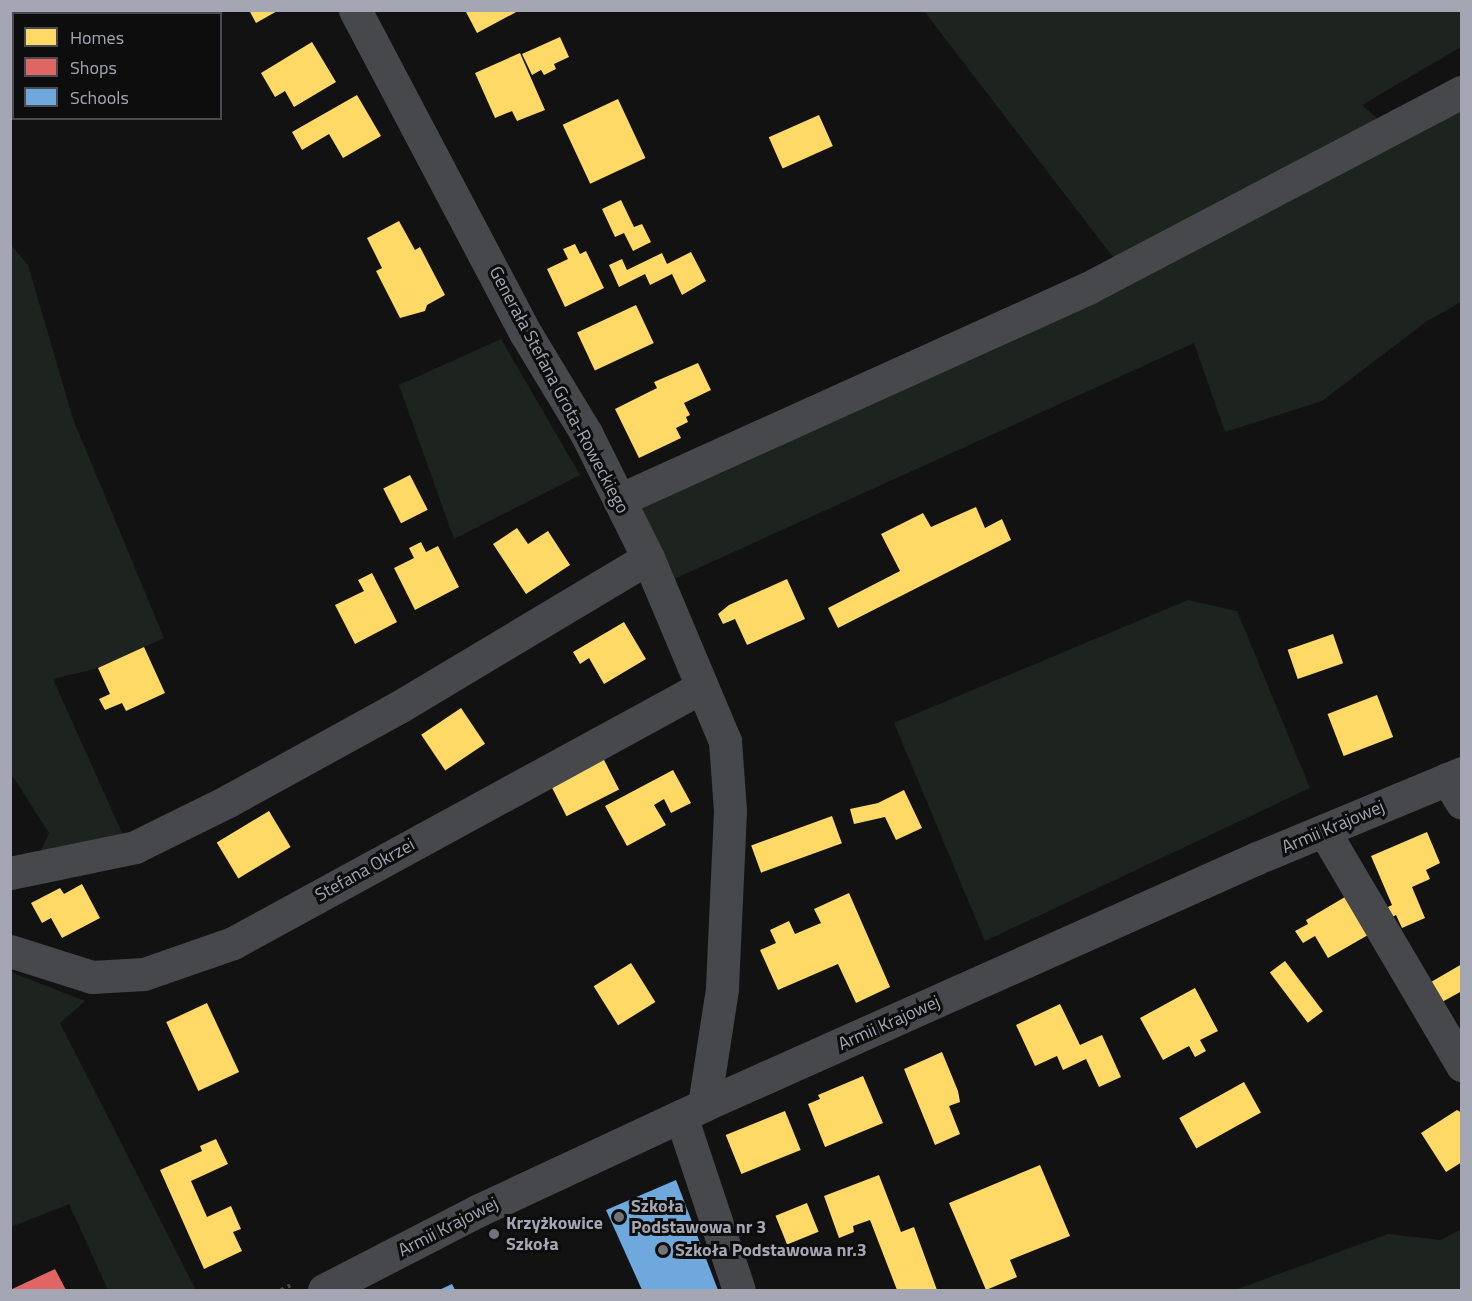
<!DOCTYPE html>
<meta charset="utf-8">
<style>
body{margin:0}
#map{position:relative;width:1472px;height:1301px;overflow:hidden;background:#121213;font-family:"Titillium Web",sans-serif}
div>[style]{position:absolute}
.green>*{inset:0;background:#1d231e}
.homes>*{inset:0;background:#ffd966;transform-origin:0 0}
.shops>*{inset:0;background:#e06666}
.schools>*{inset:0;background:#6fa8dc}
.path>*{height:4px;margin-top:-2px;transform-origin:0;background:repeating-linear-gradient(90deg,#48494d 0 3px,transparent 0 7.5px)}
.minor>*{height:33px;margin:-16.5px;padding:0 16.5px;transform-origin:16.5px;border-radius:16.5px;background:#47484b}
.dots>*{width:16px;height:16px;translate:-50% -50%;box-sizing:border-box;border:3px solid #0d0d0e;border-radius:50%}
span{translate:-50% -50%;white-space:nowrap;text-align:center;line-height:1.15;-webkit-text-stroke:6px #0d0d0e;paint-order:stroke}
.street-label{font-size:18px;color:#a4a7b3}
.poi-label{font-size:18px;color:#a4a7b3;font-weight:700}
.left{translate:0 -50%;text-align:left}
.frame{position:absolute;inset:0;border:12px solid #a4a7b3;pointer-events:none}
.legend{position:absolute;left:12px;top:12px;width:210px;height:108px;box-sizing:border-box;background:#0d0d0e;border:2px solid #494b50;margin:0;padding:8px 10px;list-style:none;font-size:18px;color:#a4a7b3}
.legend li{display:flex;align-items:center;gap:12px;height:30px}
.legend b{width:30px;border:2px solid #494b50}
</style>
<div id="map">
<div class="green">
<i style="clip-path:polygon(924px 11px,1461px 11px,1461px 47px,1362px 105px,1380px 121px,1116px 261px)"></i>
<i style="clip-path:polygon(1461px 96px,1461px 302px,1427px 321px,1322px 401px,1225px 432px,1194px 343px,674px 579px,635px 506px)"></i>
<i style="clip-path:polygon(10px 244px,28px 265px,73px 419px,164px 638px,98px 668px,53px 679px,123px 835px,36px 861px,49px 833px,10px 772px)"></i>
<i style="clip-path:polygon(501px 339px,580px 475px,454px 539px,399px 385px)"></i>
<i style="clip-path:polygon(1188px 600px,1237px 611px,1310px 788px,985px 941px,894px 723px)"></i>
<i style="clip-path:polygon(11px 972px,85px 1001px,60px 1023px,196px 1290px,108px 1290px,69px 1204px,11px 1227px)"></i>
<i style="clip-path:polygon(1461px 1229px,1461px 1290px,1235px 1290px,1388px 1234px,1441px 1240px)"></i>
</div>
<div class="homes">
<i style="clip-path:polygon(249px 10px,279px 10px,256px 23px)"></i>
<i style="clip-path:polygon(465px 10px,520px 10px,477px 33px)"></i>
<i style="clip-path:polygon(560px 37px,569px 57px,554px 64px,556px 69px,544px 75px,541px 70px,532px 75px,522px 54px)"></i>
<i style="clip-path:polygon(312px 42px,336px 82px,294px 107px,285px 91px,275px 97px,261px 73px)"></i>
<i style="clip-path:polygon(520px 53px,545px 110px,517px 121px,512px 111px,495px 118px,475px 73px)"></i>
<i style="clip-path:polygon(357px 95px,381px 136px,343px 158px,329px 134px,302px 150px,292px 132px)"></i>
<i style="left:618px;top:99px;width:65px;height:61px;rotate:65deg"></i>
<i style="left:819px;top:115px;width:34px;height:55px;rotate:66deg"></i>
<i style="clip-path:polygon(621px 200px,634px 227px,642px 224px,651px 242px,633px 251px,624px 233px,615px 237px,602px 209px)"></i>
<i style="clip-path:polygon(399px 221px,415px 250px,420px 247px,445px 295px,427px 305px,425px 311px,400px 318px,376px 271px,382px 268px,367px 238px)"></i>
<i style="clip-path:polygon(575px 244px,580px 254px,586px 251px,604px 288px,565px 307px,547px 269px,568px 259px,563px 249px)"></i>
<i style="clip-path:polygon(691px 252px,706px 281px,682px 295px,672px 274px,650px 285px,645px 274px,619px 287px,609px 265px,622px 259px,627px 270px,662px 253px,667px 264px)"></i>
<i style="left:636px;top:305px;width:42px;height:65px;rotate:65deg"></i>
<i style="clip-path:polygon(698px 363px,711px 390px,684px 403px,690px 415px,686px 417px,688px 422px,676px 428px,681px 438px,639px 458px,615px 409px,657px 388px,654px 382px)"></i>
<i style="left:410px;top:475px;width:39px;height:30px;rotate:63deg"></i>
<i style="clip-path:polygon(976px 507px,985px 528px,1002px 519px,1011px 540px,838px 628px,828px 608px,900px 571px,881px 534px,923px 513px,931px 527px)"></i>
<i style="clip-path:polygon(517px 528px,528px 544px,548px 531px,570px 565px,526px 594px,493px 544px)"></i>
<i style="clip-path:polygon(421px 542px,426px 552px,438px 546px,459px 587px,415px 610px,394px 568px,414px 558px,409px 548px)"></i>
<i style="clip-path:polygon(372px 573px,397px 622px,355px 644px,335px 605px,364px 591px,358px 580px)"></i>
<i style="clip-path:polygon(787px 579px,805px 619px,747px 645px,735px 619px,723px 624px,718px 614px,729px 605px)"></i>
<i style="clip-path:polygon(624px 622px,646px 659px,604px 684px,589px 658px,580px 664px,573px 652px)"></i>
<i style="left:1333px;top:634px;width:31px;height:48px;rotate:71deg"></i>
<i style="clip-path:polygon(144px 647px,165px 693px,126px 711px,122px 703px,105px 710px,99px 699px,110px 694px,98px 668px)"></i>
<i style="left:1377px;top:695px;width:45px;height:53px;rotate:69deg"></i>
<i style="left:461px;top:708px;width:43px;height:48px;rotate:56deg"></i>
<i style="left:600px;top:752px;width:42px;height:59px;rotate:63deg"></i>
<i style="clip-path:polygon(673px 770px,691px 803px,671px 813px,664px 799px,654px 805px,666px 825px,627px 846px,605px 806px)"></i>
<i style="clip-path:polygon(904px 790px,922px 828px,896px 840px,885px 817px,854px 824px,850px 809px,878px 803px)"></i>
<i style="left:269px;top:811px;width:42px;height:61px;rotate:59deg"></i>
<i style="left:832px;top:816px;width:29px;height:86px;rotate:70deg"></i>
<i style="clip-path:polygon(1427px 832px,1440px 863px,1426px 870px,1430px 879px,1412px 887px,1425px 918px,1402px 928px,1396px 915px,1390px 918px,1386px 908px,1392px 905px,1371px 856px)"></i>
<i style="clip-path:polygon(82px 884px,100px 918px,62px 938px,51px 918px,42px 923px,31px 903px,60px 888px,64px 894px)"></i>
<i style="clip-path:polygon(849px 893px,890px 987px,856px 1003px,838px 964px,778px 990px,760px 950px,776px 943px,770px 930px,789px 921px,795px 934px,821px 923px,814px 909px)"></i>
<i style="clip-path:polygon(1345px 897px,1368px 935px,1328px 958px,1315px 936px,1303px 943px,1295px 931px,1308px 924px,1306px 920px)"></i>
<i style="left:1285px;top:961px;width:63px;height:19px;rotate:53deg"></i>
<i style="left:631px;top:963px;width:46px;height:44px;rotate:58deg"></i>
<i style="clip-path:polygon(1462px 964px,1462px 991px,1442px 1002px,1431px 982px)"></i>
<i style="clip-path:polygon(1195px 988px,1218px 1031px,1200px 1040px,1206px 1051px,1195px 1057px,1189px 1046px,1163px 1060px,1140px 1018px)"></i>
<i style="left:207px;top:1003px;width:76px;height:45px;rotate:65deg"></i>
<i style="clip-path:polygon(1060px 1004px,1080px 1045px,1102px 1035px,1121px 1077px,1099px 1087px,1086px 1059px,1063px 1070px,1057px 1056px,1035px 1066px,1016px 1025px)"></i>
<i style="clip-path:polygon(942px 1052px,958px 1091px,960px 1102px,949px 1106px,960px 1134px,935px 1145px,904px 1069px)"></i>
<i style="clip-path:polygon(863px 1076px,883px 1123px,825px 1147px,808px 1104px,820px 1099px,818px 1095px)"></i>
<i style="left:1244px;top:1082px;width:35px;height:74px;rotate:61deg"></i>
<i style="clip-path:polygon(1457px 1110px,1462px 1113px,1462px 1162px,1446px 1172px,1421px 1133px)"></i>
<i style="left:785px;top:1111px;width:42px;height:64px;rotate:68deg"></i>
<i style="clip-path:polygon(216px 1139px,228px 1164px,191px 1181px,207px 1217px,231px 1206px,241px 1229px,233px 1232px,242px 1251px,204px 1269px,160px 1170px,202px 1151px,200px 1146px)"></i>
<i style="clip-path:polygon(1040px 1165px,1070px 1236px,1010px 1260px,1017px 1277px,986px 1290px,949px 1203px)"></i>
<i style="clip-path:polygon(879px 1175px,901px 1232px,914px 1227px,937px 1290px,897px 1290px,870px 1220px,853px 1226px,854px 1232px,839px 1238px,824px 1196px)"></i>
<i style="left:807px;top:1203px;width:31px;height:34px;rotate:68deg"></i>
</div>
<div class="shops">
<i style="clip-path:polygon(55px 1269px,66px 1290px,10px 1290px)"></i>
</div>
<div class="schools">
<i style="clip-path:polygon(676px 1180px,718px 1290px,642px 1290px,606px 1210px)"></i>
<i style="clip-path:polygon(452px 1284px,455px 1290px,439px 1290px)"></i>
</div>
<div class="path">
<i style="left:281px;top:1290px;width:11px;rotate:-27deg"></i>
</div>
<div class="minor">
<i style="left:355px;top:10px;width:366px;rotate:62.2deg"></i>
<i style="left:526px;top:334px;width:116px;rotate:58.8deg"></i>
<i style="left:586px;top:433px;width:140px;rotate:63.6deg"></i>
<i style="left:648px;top:558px;width:199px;rotate:67.2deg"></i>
<i style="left:725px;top:741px;width:70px;rotate:85.9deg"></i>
<i style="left:730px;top:811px;width:178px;rotate:92.6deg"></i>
<i style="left:722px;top:989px;width:117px;rotate:98.8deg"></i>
<i style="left:619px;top:500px;width:515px;rotate:-24.32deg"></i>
<i style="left:1088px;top:288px;width:422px;rotate:-27.7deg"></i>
<i style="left:1447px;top:779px;width:28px;rotate:58deg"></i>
<i style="left:1324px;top:831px;width:272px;rotate:59.5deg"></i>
<i style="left:10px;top:873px;width:128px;rotate:-11.7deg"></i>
<i style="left:135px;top:847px;width:104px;rotate:-26.3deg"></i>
<i style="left:228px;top:801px;width:195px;rotate:-28.8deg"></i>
<i style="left:399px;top:707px;width:290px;rotate:-30.9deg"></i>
<i style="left:10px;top:951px;width:86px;rotate:17.6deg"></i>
<i style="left:92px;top:977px;width:52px;rotate:-3.3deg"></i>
<i style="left:144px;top:974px;width:94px;rotate:-19.2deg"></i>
<i style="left:233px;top:943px;width:534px;rotate:-28.63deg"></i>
<i style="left:681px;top:1116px;width:183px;rotate:71.6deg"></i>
<i style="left:324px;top:1290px;width:172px;rotate:-27.3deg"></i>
<i style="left:477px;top:1211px;width:251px;rotate:-25deg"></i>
<i style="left:704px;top:1105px;width:606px;rotate:-24.07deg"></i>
<i style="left:1257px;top:858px;width:222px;rotate:-22.5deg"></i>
</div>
<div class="dots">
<i style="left:619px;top:1217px;background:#71737b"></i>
<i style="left:494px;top:1234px;background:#71737b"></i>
<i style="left:663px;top:1250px;background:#71737b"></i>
</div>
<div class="street-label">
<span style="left:559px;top:390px;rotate:62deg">Generała Stefana Grota-Roweckiego</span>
<span style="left:1333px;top:827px;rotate:-23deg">Armii Krajowej</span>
<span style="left:365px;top:870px;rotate:-29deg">Stefana Okrzei</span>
<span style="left:889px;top:1023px;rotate:-24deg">Armii Krajowej</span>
<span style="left:448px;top:1227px;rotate:-27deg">Armii Krajowej</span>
</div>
<div class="poi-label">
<span class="left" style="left:631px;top:1217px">Szkoła<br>Podstawowa nr 3</span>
<span class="left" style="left:506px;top:1234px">Krzyżkowice<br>Szkoła</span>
<span class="left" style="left:675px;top:1250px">Szkoła Podstawowa nr.3</span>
</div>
<div class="frame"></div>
<ul class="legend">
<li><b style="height:16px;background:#ffd966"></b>Homes</li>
<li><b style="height:16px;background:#e06666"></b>Shops</li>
<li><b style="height:16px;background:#6fa8dc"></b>Schools</li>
</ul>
</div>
